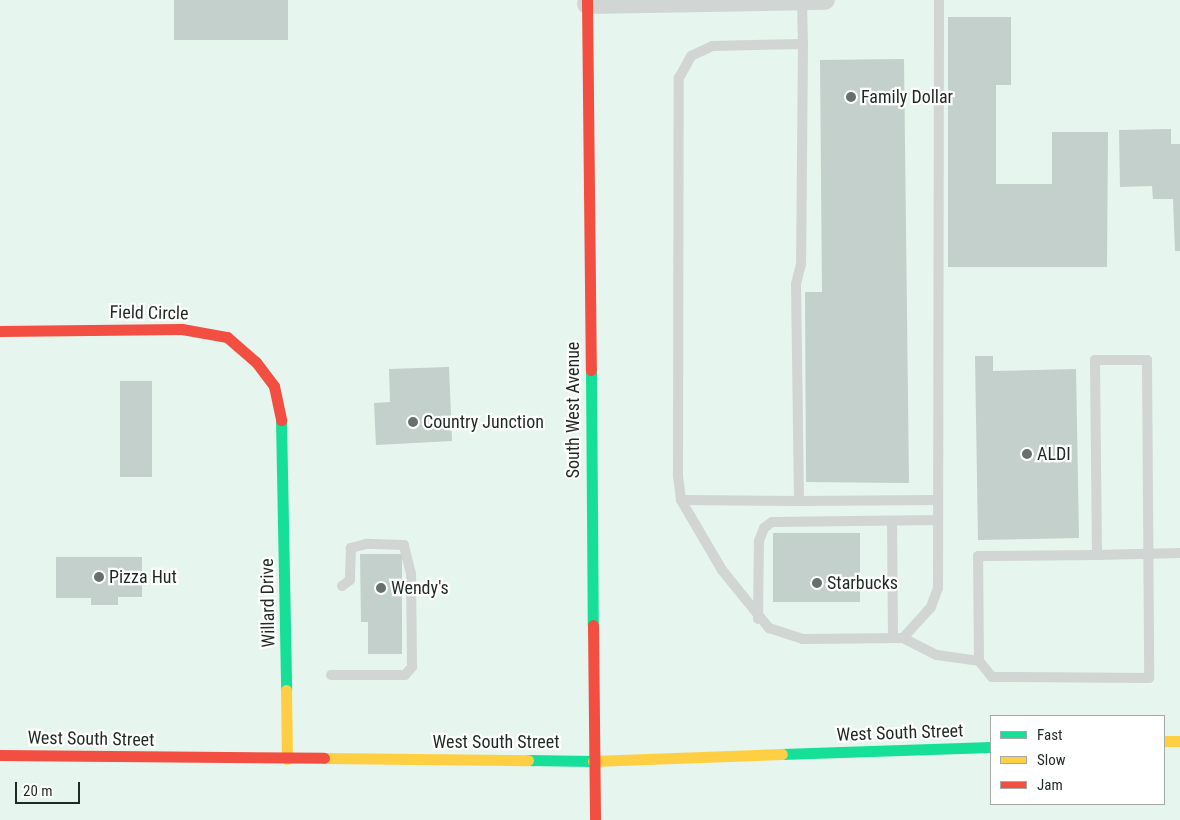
<!DOCTYPE html>
<style>
body{margin:0}
#map{position:relative;width:1180px;height:820px;overflow:hidden;background:#e6f5ed;font-family:"Roboto Condensed",sans-serif}
div>[style]{position:absolute}
.building>*{inset:0;background:#c3d0cb;transform-origin:0 0}
.lane>*{height:10px;margin:-5px;padding:0 5px;transform-origin:5px;border-radius:5px;background:#d1d5d3}
.street>*{height:20px;margin:-10px;padding:0 10px;transform-origin:10px;border-radius:10px;background:#d1d5d3}
.fast>*{height:11px;margin:-5.5px;padding:0 5.5px;transform-origin:5.5px;border-radius:5.5px;background:#16e098}
.slow>*{height:11px;margin:-5.5px;padding:0 5.5px;transform-origin:5.5px;border-radius:5.5px;background:#ffcf43}
.jam>*{height:11px;margin:-5.5px;padding:0 5.5px;transform-origin:5.5px;border-radius:5.5px;background:#f24e42}
.dots>*{width:14px;height:14px;translate:-50% -50%;box-sizing:border-box;border:2px solid #fff;border-radius:50%}
span{translate:-50% -50%;white-space:nowrap;text-align:center;line-height:1.15;-webkit-text-stroke:4.5px #fff;paint-order:stroke}
.poi-label{font-size:18px;color:#1f2a24}
.left{translate:0 -50%;text-align:left}
.street-label{font-size:18px;color:#1f2a24}
.legend{position:absolute;left:990px;top:715px;width:175px;height:90px;box-sizing:border-box;background:#fff;border:1px solid #a5aaa7;margin:0;padding:6px 9px;list-style:none;font-size:15px;color:#1f2a24}
.legend li{display:flex;align-items:center;gap:10px;height:25px}
.legend b{width:25px;border:1px solid #a5aaa7}
.scale{position:absolute;left:15px;top:782px;width:65px;height:22px;box-sizing:border-box;border:2px solid #1f2a24;border-top:0;padding-left:6px;font-size:15px;line-height:18px;white-space:nowrap;color:#1f2a24;-webkit-text-stroke:4px #fff;paint-order:stroke}
</style>
<div id="map">
<div class="building">
<i style="left:174px;top:0;width:114px;height:40px"></i>
<i style="clip-path:polygon(948px 17px,1011px 17px,1011px 85px,996px 85px,996px 184px,1052px 184px,1052px 132px,1108px 132px,1107px 267px,948px 267px)"></i>
<i style="clip-path:polygon(904px 59px,909px 483px,806px 482px,805px 292px,822px 292px,820px 60px)"></i>
<i style="clip-path:polygon(1171px 129px,1171px 144px,1180px 144px,1180px 251px,1175px 251px,1173px 199px,1153px 199px,1152px 186px,1120px 187px,1119px 130px)"></i>
<i style="clip-path:polygon(975px 356px,993px 356px,993px 371px,1076px 369px,1079px 538px,978px 540px)"></i>
<i style="clip-path:polygon(449px 367px,452px 441px,376px 445px,374px 403px,390px 402px,389px 369px)"></i>
<i style="left:120px;top:381px;width:32px;height:96px"></i>
<i style="left:773px;top:533px;width:87px;height:69px"></i>
<i style="clip-path:polygon(360px 554px,402px 554px,402px 654px,368px 654px,368px 622px,361px 622px)"></i>
<i style="clip-path:polygon(56px 557px,142px 557px,142px 597px,118px 597px,118px 605px,91px 605px,91px 598px,56px 598px)"></i>
</div>
<div class="lane">
<i style="left:802px;top:1px;width:43px;rotate:88.7deg"></i>
<i style="left:803px;top:44px;width:220px;rotate:90.5deg"></i>
<i style="left:801px;top:264px;width:21px;rotate:104deg"></i>
<i style="left:796px;top:284px;width:217px;rotate:89.2deg"></i>
<i style="left:799px;top:501px;width:118px;rotate:-179.5deg"></i>
<i style="left:681px;top:500px;width:26px;rotate:-97deg"></i>
<i style="left:678px;top:474px;width:396px;rotate:-89.9deg"></i>
<i style="left:679px;top:78px;width:25px;rotate:-61deg"></i>
<i style="left:691px;top:56px;width:23px;rotate:-25deg"></i>
<i style="left:712px;top:46px;width:91px;rotate:-1.3deg"></i>
<i style="left:1095px;top:360px;width:52px"></i>
<i style="left:1147px;top:360px;width:318px;rotate:89.6deg"></i>
<i style="left:1149px;top:678px;width:157px;rotate:-179.6deg"></i>
<i style="left:992px;top:677px;width:21px;rotate:-129deg"></i>
<i style="left:979px;top:661px;width:105px;rotate:-90.5deg"></i>
<i style="left:978px;top:556px;width:119px;rotate:-0.5deg"></i>
<i style="left:1097px;top:555px;width:195px;rotate:-90.6deg"></i>
<i style="left:681px;top:500px;width:81px;rotate:59.6deg"></i>
<i style="left:722px;top:570px;width:75px;rotate:51deg"></i>
<i style="left:769px;top:628px;width:35px;rotate:18deg"></i>
<i style="left:802px;top:639px;width:101px;rotate:-0.6deg"></i>
<i style="left:903px;top:638px;width:38px;rotate:27deg"></i>
<i style="left:937px;top:655px;width:42px;rotate:8.1deg"></i>
<i style="left:799px;top:501px;width:139px;rotate:-0.4deg"></i>
<i style="left:892px;top:521px;width:117px;rotate:89.5deg"></i>
<i style="left:1097px;top:555px;width:83px;rotate:-1.4deg"></i>
<i style="left:758px;top:619px;width:78px;rotate:-89.3deg"></i>
<i style="left:759px;top:541px;width:14px;rotate:-69deg"></i>
<i style="left:764px;top:528px;width:10px;rotate:-37deg"></i>
<i style="left:772px;top:522px;width:166px;rotate:-0.7deg"></i>
<i style="left:903px;top:638px;width:42px;rotate:-47.9deg"></i>
<i style="left:931px;top:607px;width:20px;rotate:-70deg"></i>
<i style="left:938px;top:588px;width:588px;rotate:-89.9deg"></i>
<i style="left:331px;top:675px;width:74px"></i>
<i style="left:405px;top:675px;width:11px;rotate:-49deg"></i>
<i style="left:412px;top:667px;width:93px;rotate:-90.6deg"></i>
<i style="left:411px;top:574px;width:30px;rotate:-104deg"></i>
<i style="left:404px;top:545px;width:38px;rotate:-178deg"></i>
<i style="left:366px;top:544px;width:16px;rotate:165deg"></i>
<i style="left:351px;top:548px;width:32px;rotate:92deg"></i>
<i style="left:350px;top:580px;width:10px;rotate:143deg"></i>
</div>
<div class="street">
<i style="left:587px;top:4px;width:238px;rotate:-1deg"></i>
</div>
<div class="fast">
<i style="left:591px;top:370px;width:255px;rotate:89.6deg"></i>
<i style="left:281px;top:420px;width:270px;rotate:88.9deg"></i>
<i style="left:782px;top:754px;width:209px;rotate:-1.9deg"></i>
<i style="left:528px;top:760px;width:65px;rotate:0.9deg"></i>
</div>
<div class="slow">
<i style="left:286px;top:690px;width:69px;rotate:89.2deg"></i>
<i style="left:1164px;top:741px;width:16px"></i>
<i style="left:324px;top:758px;width:204px;rotate:0.6deg"></i>
<i style="left:593px;top:761px;width:189px;rotate:-2.1deg"></i>
</div>
<div class="jam">
<i style="left:587px;top:0;width:370px;rotate:89.4deg"></i>
<i style="left:0;top:331px;width:182px;rotate:-0.6deg"></i>
<i style="left:182px;top:329px;width:46px;rotate:10.1deg"></i>
<i style="left:227px;top:337px;width:38px;rotate:41deg"></i>
<i style="left:256px;top:362px;width:30px;rotate:53deg"></i>
<i style="left:274px;top:386px;width:35px;rotate:78deg"></i>
<i style="left:593px;top:625px;width:195px;rotate:89.4deg"></i>
<i style="left:0;top:755px;width:324px;rotate:0.5deg"></i>
</div>
<div class="dots">
<i style="left:851px;top:97px;background:#65716a"></i>
<i style="left:413px;top:422px;background:#65716a"></i>
<i style="left:1027px;top:454px;background:#65716a"></i>
<i style="left:99px;top:577px;background:#65716a"></i>
<i style="left:817px;top:583px;background:#65716a"></i>
<i style="left:381px;top:588px;background:#65716a"></i>
</div>
<div class="poi-label">
<span class="left" style="left:861px;top:97px">Family Dollar</span>
<span class="left" style="left:423px;top:422px">Country Junction</span>
<span class="left" style="left:1037px;top:454px">ALDI</span>
<span class="left" style="left:109px;top:577px">Pizza Hut</span>
<span class="left" style="left:827px;top:583px">Starbucks</span>
<span class="left" style="left:391px;top:588px">Wendy's</span>
</div>
<div class="street-label">
<span style="left:149px;top:313px;rotate:1deg">Field Circle</span>
<span style="left:573px;top:410px;rotate:-90deg">South West Avenue</span>
<span style="left:268px;top:603px;rotate:-91deg">Willard Drive</span>
<span style="left:900px;top:733px;rotate:-2deg">West South Street</span>
<span style="left:91px;top:739px;rotate:1deg">West South Street</span>
<span style="left:496px;top:742px">West South Street</span>
</div>
<ul class="legend">
<li><b style="height:6px;background:#16e098"></b>Fast</li>
<li><b style="height:6px;background:#ffcf43"></b>Slow</li>
<li><b style="height:6px;background:#f24e42"></b>Jam</li>
</ul>
<div class="scale">20 m</div>
</div>
